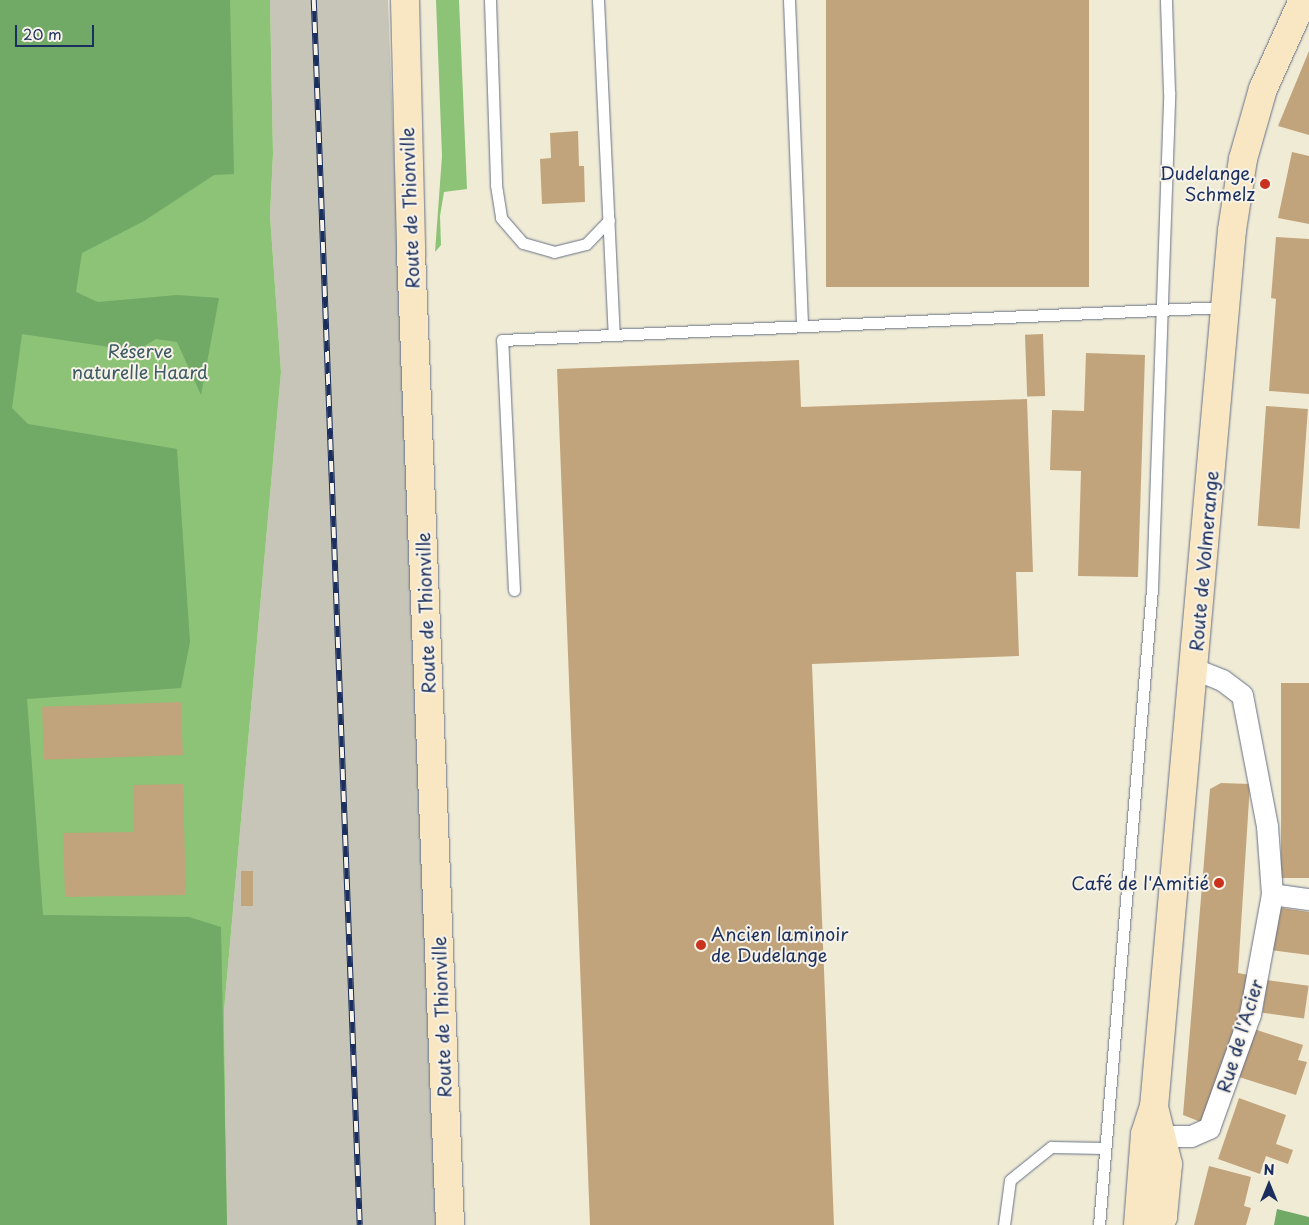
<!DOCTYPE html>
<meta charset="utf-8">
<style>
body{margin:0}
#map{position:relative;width:1309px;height:1225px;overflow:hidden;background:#f0ebd5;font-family:"Playpen Sans",sans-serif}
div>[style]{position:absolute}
.industrial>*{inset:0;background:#c6c5b8}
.green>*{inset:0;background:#8cc376}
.forest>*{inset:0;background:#71a967}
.building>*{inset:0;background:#c2a47c;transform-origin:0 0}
.roads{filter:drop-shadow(0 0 1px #667188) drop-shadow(0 0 1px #667188)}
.service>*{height:11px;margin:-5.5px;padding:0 5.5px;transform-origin:5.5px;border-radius:5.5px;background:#fff}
.minor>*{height:21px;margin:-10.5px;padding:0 10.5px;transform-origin:10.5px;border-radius:10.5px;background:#fff}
.secondary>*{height:28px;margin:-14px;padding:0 14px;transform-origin:14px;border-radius:14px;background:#f9e7c3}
.rail>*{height:5.5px;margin-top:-2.75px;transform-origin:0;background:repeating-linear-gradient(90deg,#f7f3e8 0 11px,#1b2f5e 0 22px);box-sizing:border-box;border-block:1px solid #1b2f5e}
.dots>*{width:14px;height:14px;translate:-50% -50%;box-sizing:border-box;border:2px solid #f7f3e8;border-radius:50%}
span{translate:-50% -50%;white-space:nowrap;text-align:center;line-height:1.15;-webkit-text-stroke:4px #f7f3e8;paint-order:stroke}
.poi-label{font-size:18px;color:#1b2f5e}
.right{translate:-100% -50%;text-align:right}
.left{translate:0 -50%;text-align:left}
.street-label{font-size:18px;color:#1b2f5e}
.park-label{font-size:18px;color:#3d5b65}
.north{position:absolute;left:1244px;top:1160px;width:50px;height:50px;-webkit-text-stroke:4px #f7f3e8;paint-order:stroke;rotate:0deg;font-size:14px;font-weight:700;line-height:20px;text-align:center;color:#1b2f5e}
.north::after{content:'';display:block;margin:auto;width:18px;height:22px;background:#1b2f5e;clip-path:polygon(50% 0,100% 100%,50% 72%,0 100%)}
.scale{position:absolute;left:15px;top:25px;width:79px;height:22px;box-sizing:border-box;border:2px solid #1b2f5e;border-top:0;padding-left:6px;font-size:15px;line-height:18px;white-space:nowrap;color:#1b2f5e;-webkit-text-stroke:4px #f7f3e8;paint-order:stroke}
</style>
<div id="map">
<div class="industrial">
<i style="clip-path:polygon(270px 0,388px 0,436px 1225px,227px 1225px,224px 1011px,281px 372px,270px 215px,273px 154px)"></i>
</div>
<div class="green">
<i style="clip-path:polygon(0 0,270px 0,273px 154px,270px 215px,281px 372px,224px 1011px,227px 1225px,0 1225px)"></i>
<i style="clip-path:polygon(436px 0,459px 0,467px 189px,444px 192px,440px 216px,441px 245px,435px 252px,442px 156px)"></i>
</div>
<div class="forest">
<i style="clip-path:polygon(0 0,230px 0,234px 174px,214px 175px,144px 221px,82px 253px,76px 292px,98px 302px,177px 295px,219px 298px,201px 395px,177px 342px,156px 339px,136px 351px,22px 334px,12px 408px,28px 424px,177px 449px,190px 642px,181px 688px,27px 699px,43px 915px,189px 917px,221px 927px,227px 1225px,0 1225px)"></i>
<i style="clip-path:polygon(1277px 1209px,1309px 1217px,1309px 1225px,1274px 1225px)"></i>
</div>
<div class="building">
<i style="left:826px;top:0;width:263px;height:287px"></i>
<i style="clip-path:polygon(1309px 51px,1309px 135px,1278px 126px)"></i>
<i style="clip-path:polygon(578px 131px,579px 166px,584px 166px,585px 202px,542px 204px,540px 159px,551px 158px,550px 133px)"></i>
<i style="clip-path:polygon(1292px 152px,1309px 156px,1309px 224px,1278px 218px)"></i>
<i style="clip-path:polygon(1276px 237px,1309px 239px,1309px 394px,1269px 391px,1276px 299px,1271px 298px)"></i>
<i style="left:1043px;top:334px;width:62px;height:18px;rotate:88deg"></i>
<i style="clip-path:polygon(1086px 353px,1145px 355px,1138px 577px,1078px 576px,1081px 471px,1050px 470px,1052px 410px,1084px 411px)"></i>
<i style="clip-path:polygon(799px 360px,801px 407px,1027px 399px,1033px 572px,1016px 572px,1019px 656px,812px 664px,834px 1225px,590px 1225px,557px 369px)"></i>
<i style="left:1266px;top:406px;width:42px;height:120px;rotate:4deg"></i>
<i style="left:1281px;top:683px;width:28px;height:195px"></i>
<i style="left:181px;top:702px;width:53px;height:139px;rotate:88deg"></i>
<i style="clip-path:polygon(1221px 783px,1250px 784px,1238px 973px,1249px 975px,1232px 1045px,1201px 1122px,1183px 1115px,1210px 789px)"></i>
<i style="clip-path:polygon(183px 784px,186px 895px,65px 897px,63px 833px,134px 832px,133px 785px)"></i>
<i style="left:241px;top:871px;width:12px;height:35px"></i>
<i style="clip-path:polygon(1276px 907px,1309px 912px,1309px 955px,1270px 950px)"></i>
<i style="left:1267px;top:980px;width:42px;height:33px;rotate:8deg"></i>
<i style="clip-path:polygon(1254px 1029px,1303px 1045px,1298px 1060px,1307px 1062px,1296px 1095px,1239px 1077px)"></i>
<i style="clip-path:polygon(1239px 1098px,1286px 1115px,1276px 1144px,1293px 1150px,1288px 1164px,1266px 1156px,1260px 1174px,1218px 1159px)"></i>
<i style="clip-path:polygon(1209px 1166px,1251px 1177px,1244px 1206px,1251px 1208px,1246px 1225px,1194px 1225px)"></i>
</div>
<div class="roads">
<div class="service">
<i style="left:490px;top:0;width:185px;rotate:88.1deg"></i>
<i style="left:496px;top:185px;width:33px;rotate:81deg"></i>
<i style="left:501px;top:218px;width:33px;rotate:49deg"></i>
<i style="left:523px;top:243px;width:32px;rotate:16deg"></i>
<i style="left:554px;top:252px;width:33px;rotate:-14deg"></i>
<i style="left:586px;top:244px;width:33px;rotate:-46deg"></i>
<i style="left:598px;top:0;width:334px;rotate:87.3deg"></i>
<i style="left:789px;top:0;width:326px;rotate:87.7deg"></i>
<i style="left:514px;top:590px;width:250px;rotate:-92.7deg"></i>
<i style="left:502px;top:340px;width:723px;rotate:-2.62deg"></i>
<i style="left:1004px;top:1225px;width:45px;rotate:-82.4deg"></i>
<i style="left:1010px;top:1180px;width:53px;rotate:-38.8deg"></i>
<i style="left:1051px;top:1147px;width:54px;rotate:1.1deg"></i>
<i style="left:1099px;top:1225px;width:638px;rotate:-85.24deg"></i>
<i style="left:1152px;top:589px;width:497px;rotate:-88deg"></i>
<i style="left:1169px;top:92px;width:92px;rotate:-91.9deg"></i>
</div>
<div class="minor">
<i style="left:1272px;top:894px;width:37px;rotate:8deg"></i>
<i style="left:1163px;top:1136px;width:28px"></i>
<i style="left:1191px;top:1136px;width:20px;rotate:-24deg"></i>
<i style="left:1209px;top:1128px;width:121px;rotate:-70.2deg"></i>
<i style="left:1250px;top:1014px;width:122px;rotate:-79.6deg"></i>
<i style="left:1272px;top:894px;width:68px;rotate:-94.2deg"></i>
<i style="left:1267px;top:826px;width:133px;rotate:-100.8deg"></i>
<i style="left:1242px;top:695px;width:25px;rotate:-143deg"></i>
<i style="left:1222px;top:680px;width:29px;rotate:-158deg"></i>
</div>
<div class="secondary">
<i style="left:405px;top:0;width:253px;rotate:88.6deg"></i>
<i style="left:411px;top:253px;width:973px;rotate:87.7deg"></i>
<i style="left:1154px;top:1107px;width:59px;rotate:76.2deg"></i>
<i style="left:1168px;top:1164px;width:53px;rotate:95.4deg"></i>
<i style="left:1163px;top:1217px;width:9px;rotate:117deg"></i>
<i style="left:1138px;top:1225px;width:91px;rotate:-85.6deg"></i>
<i style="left:1145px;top:1134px;width:28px;rotate:-72deg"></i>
<i style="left:1154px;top:1107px;width:880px;rotate:-84.92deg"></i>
<i style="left:1232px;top:230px;width:72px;rotate:-81.2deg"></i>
<i style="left:1243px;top:159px;width:73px;rotate:-74.1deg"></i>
<i style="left:1263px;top:89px;width:98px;rotate:-65.8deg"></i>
</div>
</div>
<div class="rail">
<i style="left:314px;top:0;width:1226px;rotate:87.85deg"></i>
</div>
<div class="dots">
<i style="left:1265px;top:184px;background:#c8321e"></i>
<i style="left:1219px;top:883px;background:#c8321e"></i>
<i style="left:701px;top:945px;background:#c8321e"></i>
</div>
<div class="poi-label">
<span class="right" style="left:1255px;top:184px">Dudelange,<br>Schmelz</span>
<span class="right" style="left:1209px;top:883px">Café de l'Amitié</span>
<span class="left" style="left:711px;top:945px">Ancien laminoir<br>de Dudelange</span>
</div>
<div class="street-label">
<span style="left:410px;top:208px;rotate:-92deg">Route de Thionville</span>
<span style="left:1204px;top:561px;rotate:-85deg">Route de Volmerange</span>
<span style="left:426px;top:613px;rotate:-92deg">Route de Thionville</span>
<span style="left:442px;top:1017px;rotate:-92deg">Route de Thionville</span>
<span style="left:1240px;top:1036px;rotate:-73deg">Rue de l'Acier</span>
</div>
<div class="park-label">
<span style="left:140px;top:362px">Réserve<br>naturelle Haard</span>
</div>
<div class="north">N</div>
<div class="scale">20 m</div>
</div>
